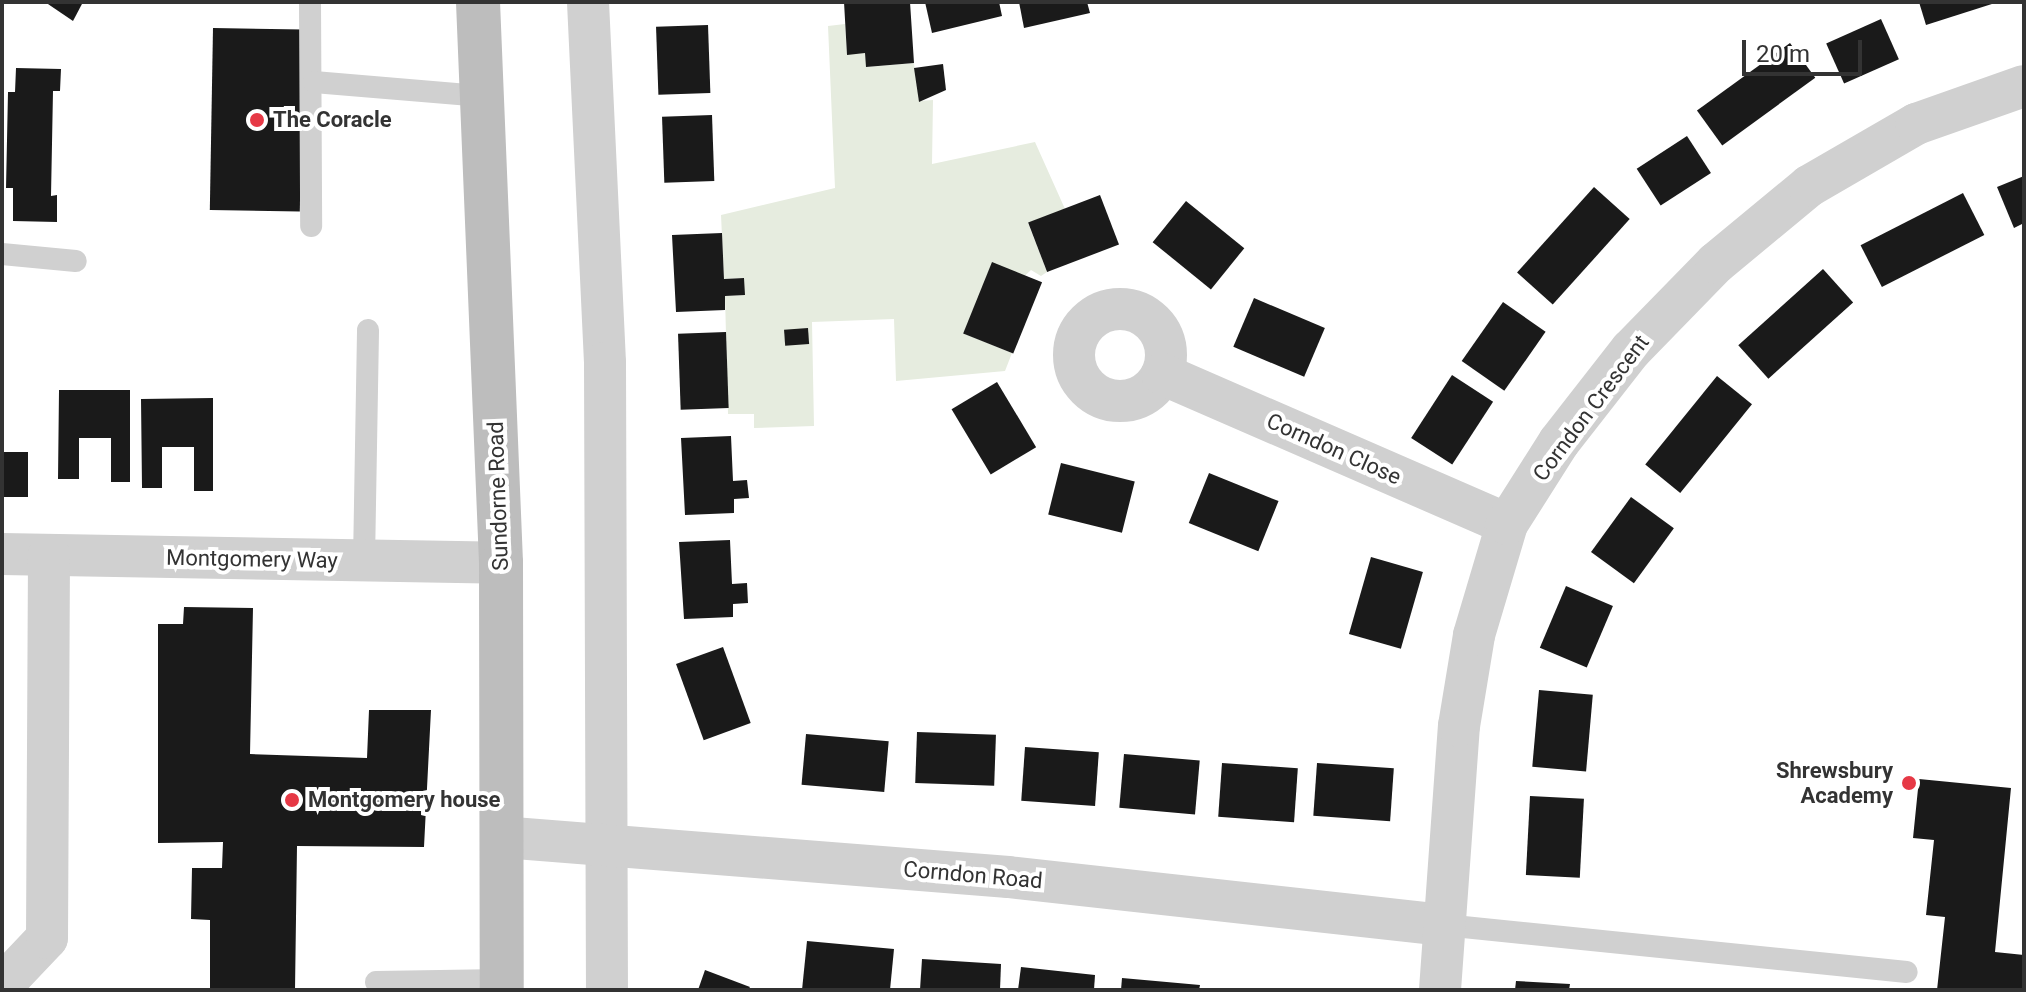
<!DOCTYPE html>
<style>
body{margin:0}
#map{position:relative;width:2026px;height:992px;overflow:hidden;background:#fff;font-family:Roboto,sans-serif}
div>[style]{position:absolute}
.green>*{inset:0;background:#e6ecdf}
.building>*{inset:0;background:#1a1a1a;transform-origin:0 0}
.lane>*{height:22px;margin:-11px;padding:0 11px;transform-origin:11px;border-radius:11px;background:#d0d0d0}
.street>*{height:42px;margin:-21px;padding:0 21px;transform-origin:21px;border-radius:21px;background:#d0d0d0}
.street>.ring{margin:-21px;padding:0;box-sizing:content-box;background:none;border:42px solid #d0d0d0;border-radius:50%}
.secondary>*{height:44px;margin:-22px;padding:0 22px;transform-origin:22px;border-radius:22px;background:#bdbdbd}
.dots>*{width:22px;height:22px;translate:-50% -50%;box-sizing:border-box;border:4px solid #fff;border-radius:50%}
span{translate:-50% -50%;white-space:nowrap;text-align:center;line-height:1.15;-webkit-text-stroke:8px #fff;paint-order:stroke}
.poi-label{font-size:22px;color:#333;font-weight:700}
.left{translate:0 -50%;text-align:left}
.right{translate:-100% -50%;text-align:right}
.street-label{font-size:22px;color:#333}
.frame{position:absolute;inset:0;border:4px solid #333;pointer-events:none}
.scale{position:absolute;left:1742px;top:40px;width:120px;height:36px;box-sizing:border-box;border:4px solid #333;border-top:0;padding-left:10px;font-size:24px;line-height:28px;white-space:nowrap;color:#333;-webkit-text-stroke:6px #fff;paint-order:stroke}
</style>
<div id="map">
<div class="green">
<i style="clip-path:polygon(845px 24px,847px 54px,865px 53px,867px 67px,914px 63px,919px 101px,933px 100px,932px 164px,1035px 142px,1065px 209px,1028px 223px,1047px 272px,1041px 276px,1031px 270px,963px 333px,1012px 353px,1005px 371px,896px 381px,894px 319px,812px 322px,814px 426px,754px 428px,754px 414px,728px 414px,725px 296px,744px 295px,744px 278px,724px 279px,721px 215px,835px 188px,828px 26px)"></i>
</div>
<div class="building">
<i style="clip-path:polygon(45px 2px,83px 2px,73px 21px)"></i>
<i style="clip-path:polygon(844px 2px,910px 2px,914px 63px,866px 67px,865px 53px,847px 55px)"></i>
<i style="clip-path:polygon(925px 2px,999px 2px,1002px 16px,932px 33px)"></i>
<i style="clip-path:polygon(1019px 2px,1087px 2px,1090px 13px,1024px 28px)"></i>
<i style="clip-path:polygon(1919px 2px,1995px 2px,1995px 3px,1926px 25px)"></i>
<i style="left:1881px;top:19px;width:44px;height:60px;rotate:66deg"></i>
<i style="left:708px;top:25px;width:68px;height:52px;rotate:88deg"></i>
<i style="left:213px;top:28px;width:90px;height:182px;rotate:1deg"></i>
<i style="left:1790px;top:43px;width:43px;height:115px;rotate:54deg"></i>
<i style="clip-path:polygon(943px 64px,946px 90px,919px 102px,914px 68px)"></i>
<i style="clip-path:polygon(16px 68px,61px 69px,60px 91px,53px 91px,51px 196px,57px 195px,57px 222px,13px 221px,13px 188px,6px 188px,8px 92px,15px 92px)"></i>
<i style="left:712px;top:115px;width:66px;height:50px;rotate:88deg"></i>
<i style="left:1687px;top:136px;width:44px;height:60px;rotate:57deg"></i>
<i style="clip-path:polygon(2024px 176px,2024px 223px,2014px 228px,1997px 187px)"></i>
<i style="left:1594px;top:187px;width:48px;height:115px;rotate:42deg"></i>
<i style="left:1963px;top:193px;width:47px;height:115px;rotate:63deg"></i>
<i style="left:1100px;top:195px;width:53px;height:77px;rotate:69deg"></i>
<i style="left:1186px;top:201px;width:75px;height:53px;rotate:39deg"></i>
<i style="clip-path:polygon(722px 233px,724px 279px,744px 278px,745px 295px,725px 296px,725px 310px,676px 312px,672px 235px)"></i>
<i style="left:992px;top:262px;width:54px;height:77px;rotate:22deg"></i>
<i style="left:1823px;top:269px;width:45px;height:114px;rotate:48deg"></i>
<i style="left:1254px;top:298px;width:77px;height:53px;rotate:23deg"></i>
<i style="left:1503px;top:302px;width:52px;height:72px;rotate:35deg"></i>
<i style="left:808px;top:328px;width:16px;height:24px;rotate:86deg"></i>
<i style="left:726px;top:332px;width:76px;height:48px;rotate:88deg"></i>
<i style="left:1452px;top:375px;width:49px;height:75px;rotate:33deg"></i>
<i style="left:1717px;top:376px;width:45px;height:114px;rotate:39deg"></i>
<i style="left:997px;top:382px;width:76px;height:53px;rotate:59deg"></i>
<i style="clip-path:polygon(59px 390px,130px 390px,130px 482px,111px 482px,111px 438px,79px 438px,79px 479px,58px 479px)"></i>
<i style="clip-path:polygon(213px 398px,213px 491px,194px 491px,194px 447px,162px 447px,162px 488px,142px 488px,141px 399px)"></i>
<i style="clip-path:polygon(731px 436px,733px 481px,747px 480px,749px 498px,734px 499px,734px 513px,685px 515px,681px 438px)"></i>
<i style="left:2px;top:452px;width:26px;height:45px"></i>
<i style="left:1061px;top:463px;width:76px;height:53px;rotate:14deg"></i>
<i style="left:1209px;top:473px;width:75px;height:54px;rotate:22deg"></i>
<i style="left:1631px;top:497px;width:53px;height:68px;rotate:36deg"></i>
<i style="clip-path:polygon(730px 540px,732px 584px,747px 583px,748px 603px,733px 604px,733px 617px,684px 619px,679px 542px)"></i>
<i style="left:1371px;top:557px;width:54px;height:80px;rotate:16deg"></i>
<i style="left:1566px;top:586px;width:51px;height:67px;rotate:23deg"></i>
<i style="clip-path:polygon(184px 607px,253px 608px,250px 754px,367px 758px,369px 710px,431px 710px,424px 847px,297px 846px,295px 990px,210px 990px,210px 920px,191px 919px,192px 868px,222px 868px,223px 842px,158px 843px,158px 624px,183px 624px)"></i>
<i style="left:723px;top:647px;width:81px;height:50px;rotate:70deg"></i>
<i style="left:1539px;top:690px;width:54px;height:77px;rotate:5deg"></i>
<i style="left:917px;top:732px;width:79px;height:51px;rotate:2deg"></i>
<i style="left:806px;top:734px;width:83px;height:51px;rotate:5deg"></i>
<i style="left:1025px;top:747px;width:74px;height:54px;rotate:4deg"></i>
<i style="left:1124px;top:754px;width:76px;height:54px;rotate:5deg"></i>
<i style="left:1222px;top:763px;width:76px;height:54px;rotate:4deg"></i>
<i style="left:1317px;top:763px;width:77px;height:53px;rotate:4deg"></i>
<i style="clip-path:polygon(1919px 779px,2011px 788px,1995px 952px,2024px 955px,2024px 990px,1937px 990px,1945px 917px,1926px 915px,1934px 840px,1913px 838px)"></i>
<i style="left:1530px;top:796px;width:54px;height:79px;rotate:3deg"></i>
<i style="clip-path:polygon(807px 941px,894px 949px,890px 990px,802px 990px)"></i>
<i style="clip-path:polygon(922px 959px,1001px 964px,1000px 990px,920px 990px)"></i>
<i style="clip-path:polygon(1021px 967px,1095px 975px,1094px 990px,1018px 990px)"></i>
<i style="clip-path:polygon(705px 970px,750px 987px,748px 990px,698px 990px)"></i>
<i style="clip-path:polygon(1122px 978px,1200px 985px,1199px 990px,1121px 990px)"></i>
<i style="clip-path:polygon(1516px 981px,1570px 984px,1569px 990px,1515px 990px)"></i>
</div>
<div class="lane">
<i style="left:310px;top:2px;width:224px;rotate:89.7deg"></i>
<i style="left:314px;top:82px;width:169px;rotate:4.8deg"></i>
<i style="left:2px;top:254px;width:74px;rotate:5.4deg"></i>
<i style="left:364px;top:561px;width:231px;rotate:-89deg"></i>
<i style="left:1444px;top:925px;width:465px;rotate:5.8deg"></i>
<i style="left:376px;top:982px;width:127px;rotate:-0.9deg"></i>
</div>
<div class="street">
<i style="left:588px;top:2px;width:361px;rotate:87.3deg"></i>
<i style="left:605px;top:363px;width:627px;rotate:89.82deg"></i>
<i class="ring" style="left:1074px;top:309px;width:50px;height:50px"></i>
<i style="left:1162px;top:374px;width:376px;rotate:23.5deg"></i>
<i style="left:2px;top:554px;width:499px;rotate:1deg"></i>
<i style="left:502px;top:837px;width:508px;rotate:4.52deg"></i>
<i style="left:1008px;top:877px;width:439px;rotate:6.3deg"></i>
<i style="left:2px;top:976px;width:9px"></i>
<i style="left:11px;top:976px;width:52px;rotate:-46.5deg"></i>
<i style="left:47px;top:938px;width:383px;rotate:-89.7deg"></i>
<i style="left:1440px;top:990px;width:265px;rotate:-85.9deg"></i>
<i style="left:1459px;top:726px;width:92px;rotate:-80.6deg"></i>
<i style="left:1474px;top:635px;width:116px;rotate:-73.4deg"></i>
<i style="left:1507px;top:524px;width:97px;rotate:-57.6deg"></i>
<i style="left:1559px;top:442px;width:117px;rotate:-52deg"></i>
<i style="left:1631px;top:350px;width:122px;rotate:-45.7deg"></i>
<i style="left:1716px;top:263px;width:121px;rotate:-39.6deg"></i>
<i style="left:1809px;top:186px;width:124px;rotate:-30.1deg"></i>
<i style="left:1916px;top:124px;width:114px;rotate:-19.4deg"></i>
</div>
<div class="secondary">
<i style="left:478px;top:2px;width:561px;rotate:87.65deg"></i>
<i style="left:501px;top:563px;width:427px;rotate:89.9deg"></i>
</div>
<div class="dots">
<i style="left:257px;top:120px;background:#e63946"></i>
<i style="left:1909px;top:783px;background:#e63946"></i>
<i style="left:292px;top:800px;background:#e63946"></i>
</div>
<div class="poi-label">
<span class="left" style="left:273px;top:120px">The Coracle</span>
<span class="right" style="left:1893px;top:783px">Shrewsbury<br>Academy</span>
<span class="left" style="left:308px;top:800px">Montgomery house</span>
</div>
<div class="street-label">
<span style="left:1591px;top:408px;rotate:-53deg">Corndon Crescent</span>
<span style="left:1334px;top:449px;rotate:24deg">Corndon Close</span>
<span style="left:498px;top:496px;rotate:-92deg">Sundorne Road</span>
<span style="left:252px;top:559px;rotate:1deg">Montgomery Way</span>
<span style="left:973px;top:875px;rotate:5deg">Corndon Road</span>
</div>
<div class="frame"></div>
<div class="scale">20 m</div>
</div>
